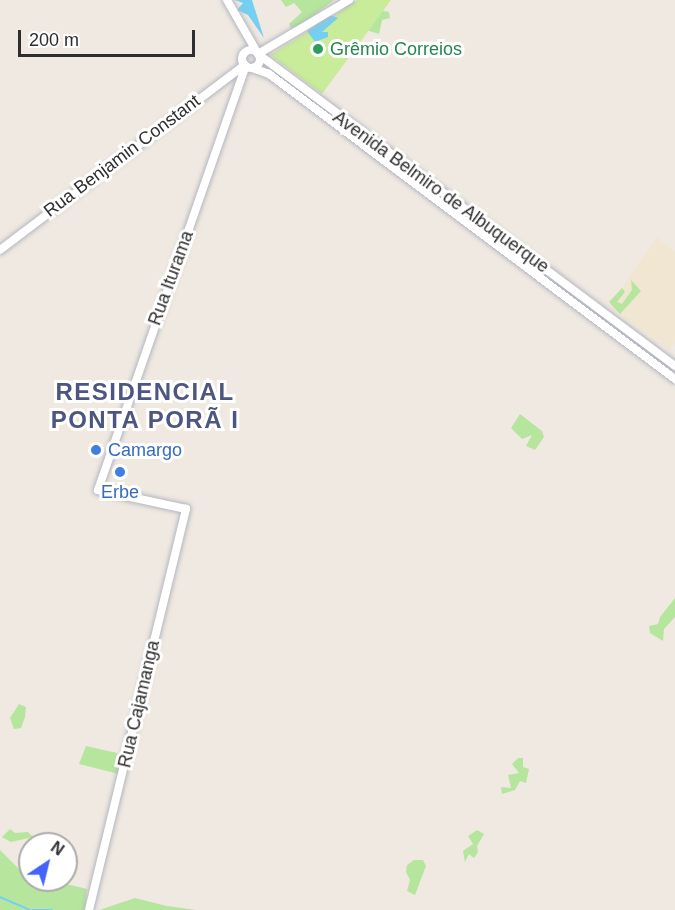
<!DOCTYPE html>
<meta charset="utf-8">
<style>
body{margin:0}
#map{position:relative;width:675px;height:910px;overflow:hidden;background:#efe9e1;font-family:Helvetica,sans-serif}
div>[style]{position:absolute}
.education>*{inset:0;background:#f0e6d1}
.green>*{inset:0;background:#b6e59e}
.pitch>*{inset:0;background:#c9ec9a}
.water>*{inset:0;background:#75cff0}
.stream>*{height:1.5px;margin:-0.75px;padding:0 0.75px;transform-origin:0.75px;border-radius:0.75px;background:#75cff0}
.roads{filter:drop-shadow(0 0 2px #b4b7c1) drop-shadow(0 0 2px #b4b7c1)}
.secondary>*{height:8px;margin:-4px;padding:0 4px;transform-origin:4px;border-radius:4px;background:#fff}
.secondary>.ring{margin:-4px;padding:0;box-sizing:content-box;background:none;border:8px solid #fff;border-radius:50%}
.dots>*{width:16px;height:16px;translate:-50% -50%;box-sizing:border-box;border:3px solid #fff;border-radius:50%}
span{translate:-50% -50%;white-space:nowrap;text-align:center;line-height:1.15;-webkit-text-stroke:6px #fff;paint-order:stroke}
.leisure-label{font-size:18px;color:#27864d}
.left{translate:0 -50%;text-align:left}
.street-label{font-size:18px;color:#2e2e2e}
.shop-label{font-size:18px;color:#366cbe}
.district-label{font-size:24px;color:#4d5680;font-weight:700;letter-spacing:1.5px}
.north{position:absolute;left:18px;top:832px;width:60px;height:60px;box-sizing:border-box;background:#fff;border:2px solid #ababab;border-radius:50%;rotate:35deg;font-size:16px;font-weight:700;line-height:24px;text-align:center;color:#2e2e2e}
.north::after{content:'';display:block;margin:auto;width:21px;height:27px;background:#4264fb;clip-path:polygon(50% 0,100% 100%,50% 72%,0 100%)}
.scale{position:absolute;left:18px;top:30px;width:177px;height:27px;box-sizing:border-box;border:3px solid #2e2e2e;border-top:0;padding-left:8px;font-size:18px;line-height:21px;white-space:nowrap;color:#2e2e2e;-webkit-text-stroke:4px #fff;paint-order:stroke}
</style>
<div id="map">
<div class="education">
<i style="clip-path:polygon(657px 238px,675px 251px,675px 343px,670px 350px,609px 306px)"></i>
</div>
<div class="green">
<i style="clip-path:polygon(281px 0,334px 0,301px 25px,291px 28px,289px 24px,302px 12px,294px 3px,286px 7px)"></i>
<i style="clip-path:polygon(358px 0,379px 0,369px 8px,389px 12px,390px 18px,382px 20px,379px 34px,366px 30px,344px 7px)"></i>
<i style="clip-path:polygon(631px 280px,641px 291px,620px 314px,609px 302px,622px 288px,625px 292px,617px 302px,622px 304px,632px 290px)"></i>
<i style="clip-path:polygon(520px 414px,542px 431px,544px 437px,535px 450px,526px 446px,532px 435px,522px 439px,511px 428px)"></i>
<i style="clip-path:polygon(675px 598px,675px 617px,664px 629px,663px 641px,650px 633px,649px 626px,658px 624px,660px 617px)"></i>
<i style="clip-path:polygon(19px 704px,26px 707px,25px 717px,21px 728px,14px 729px,10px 718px)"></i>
<i style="clip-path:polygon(86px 746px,126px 755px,119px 774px,79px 764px)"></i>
<i style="clip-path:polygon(518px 758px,523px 758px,523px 767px,529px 769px,526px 783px,520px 781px,515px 790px,502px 794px,501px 787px,511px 788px,508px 775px,519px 773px,512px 764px)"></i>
<i style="clip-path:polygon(10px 829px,15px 833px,28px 832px,33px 837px,11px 842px,2px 837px)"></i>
<i style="clip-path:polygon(477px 830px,484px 834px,477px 846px,478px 852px,474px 858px,469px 854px,465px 862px,463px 851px,473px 844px,468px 836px)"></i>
<i style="clip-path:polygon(0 850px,30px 880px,50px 880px,87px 889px,85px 910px,0 910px)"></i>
<i style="clip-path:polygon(414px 860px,423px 860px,426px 866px,415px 895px,407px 891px,410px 880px,406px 872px,407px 865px)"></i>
<i style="clip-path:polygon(135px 898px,167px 906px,196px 910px,99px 910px)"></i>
</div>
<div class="pitch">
<i style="clip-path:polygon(359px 0,391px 0,322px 94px,270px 55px)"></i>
</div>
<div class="water">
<i style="clip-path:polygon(235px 0,252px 0,264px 38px,248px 15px,237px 10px,243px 3px)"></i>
<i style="clip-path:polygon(330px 15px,338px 18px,322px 32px,328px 32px,328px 37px,315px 42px,307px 31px)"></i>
</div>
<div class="stream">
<i style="left:0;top:897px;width:33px;rotate:23deg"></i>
<i style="left:33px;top:910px;width:19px"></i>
</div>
<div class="roads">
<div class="secondary">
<i style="left:227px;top:0;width:62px;rotate:60.1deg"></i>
<i style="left:258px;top:54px;width:521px;rotate:36.8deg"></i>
<i class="ring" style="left:242px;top:50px;width:10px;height:10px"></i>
<i style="left:258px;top:54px;width:106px;rotate:-30.7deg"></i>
<i style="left:252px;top:68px;width:18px;rotate:19deg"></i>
<i style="left:269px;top:74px;width:508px;rotate:36.92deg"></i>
<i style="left:0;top:250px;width:307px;rotate:-37.1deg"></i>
<i style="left:89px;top:910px;width:413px;rotate:-76.4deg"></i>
<i style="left:186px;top:509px;width:90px;rotate:-167.8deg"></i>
<i style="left:98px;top:490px;width:449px;rotate:-70.8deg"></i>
</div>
</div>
<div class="dots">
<i style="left:318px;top:49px;background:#2e9e5b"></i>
<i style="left:96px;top:450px;background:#3f7fe0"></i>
<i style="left:120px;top:472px;background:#3f7fe0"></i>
</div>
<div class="leisure-label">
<span class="left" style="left:330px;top:49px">Grêmio Correios</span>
</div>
<div class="street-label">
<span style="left:122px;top:156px;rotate:-37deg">Rua Benjamin Constant</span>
<span style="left:441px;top:192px;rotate:36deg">Avenida Belmiro de Albuquerque</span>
<span style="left:171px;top:278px;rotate:-70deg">Rua Iturama</span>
<span style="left:139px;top:704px;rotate:-77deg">Rua Cajamanga</span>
</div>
<div class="shop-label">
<span class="left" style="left:108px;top:450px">Camargo</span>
<span style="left:120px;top:492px">Erbe</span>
</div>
<div class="district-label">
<span style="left:145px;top:406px">RESIDENCIAL<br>PONTA PORÃ I</span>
</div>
<div class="north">N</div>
<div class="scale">200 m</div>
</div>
